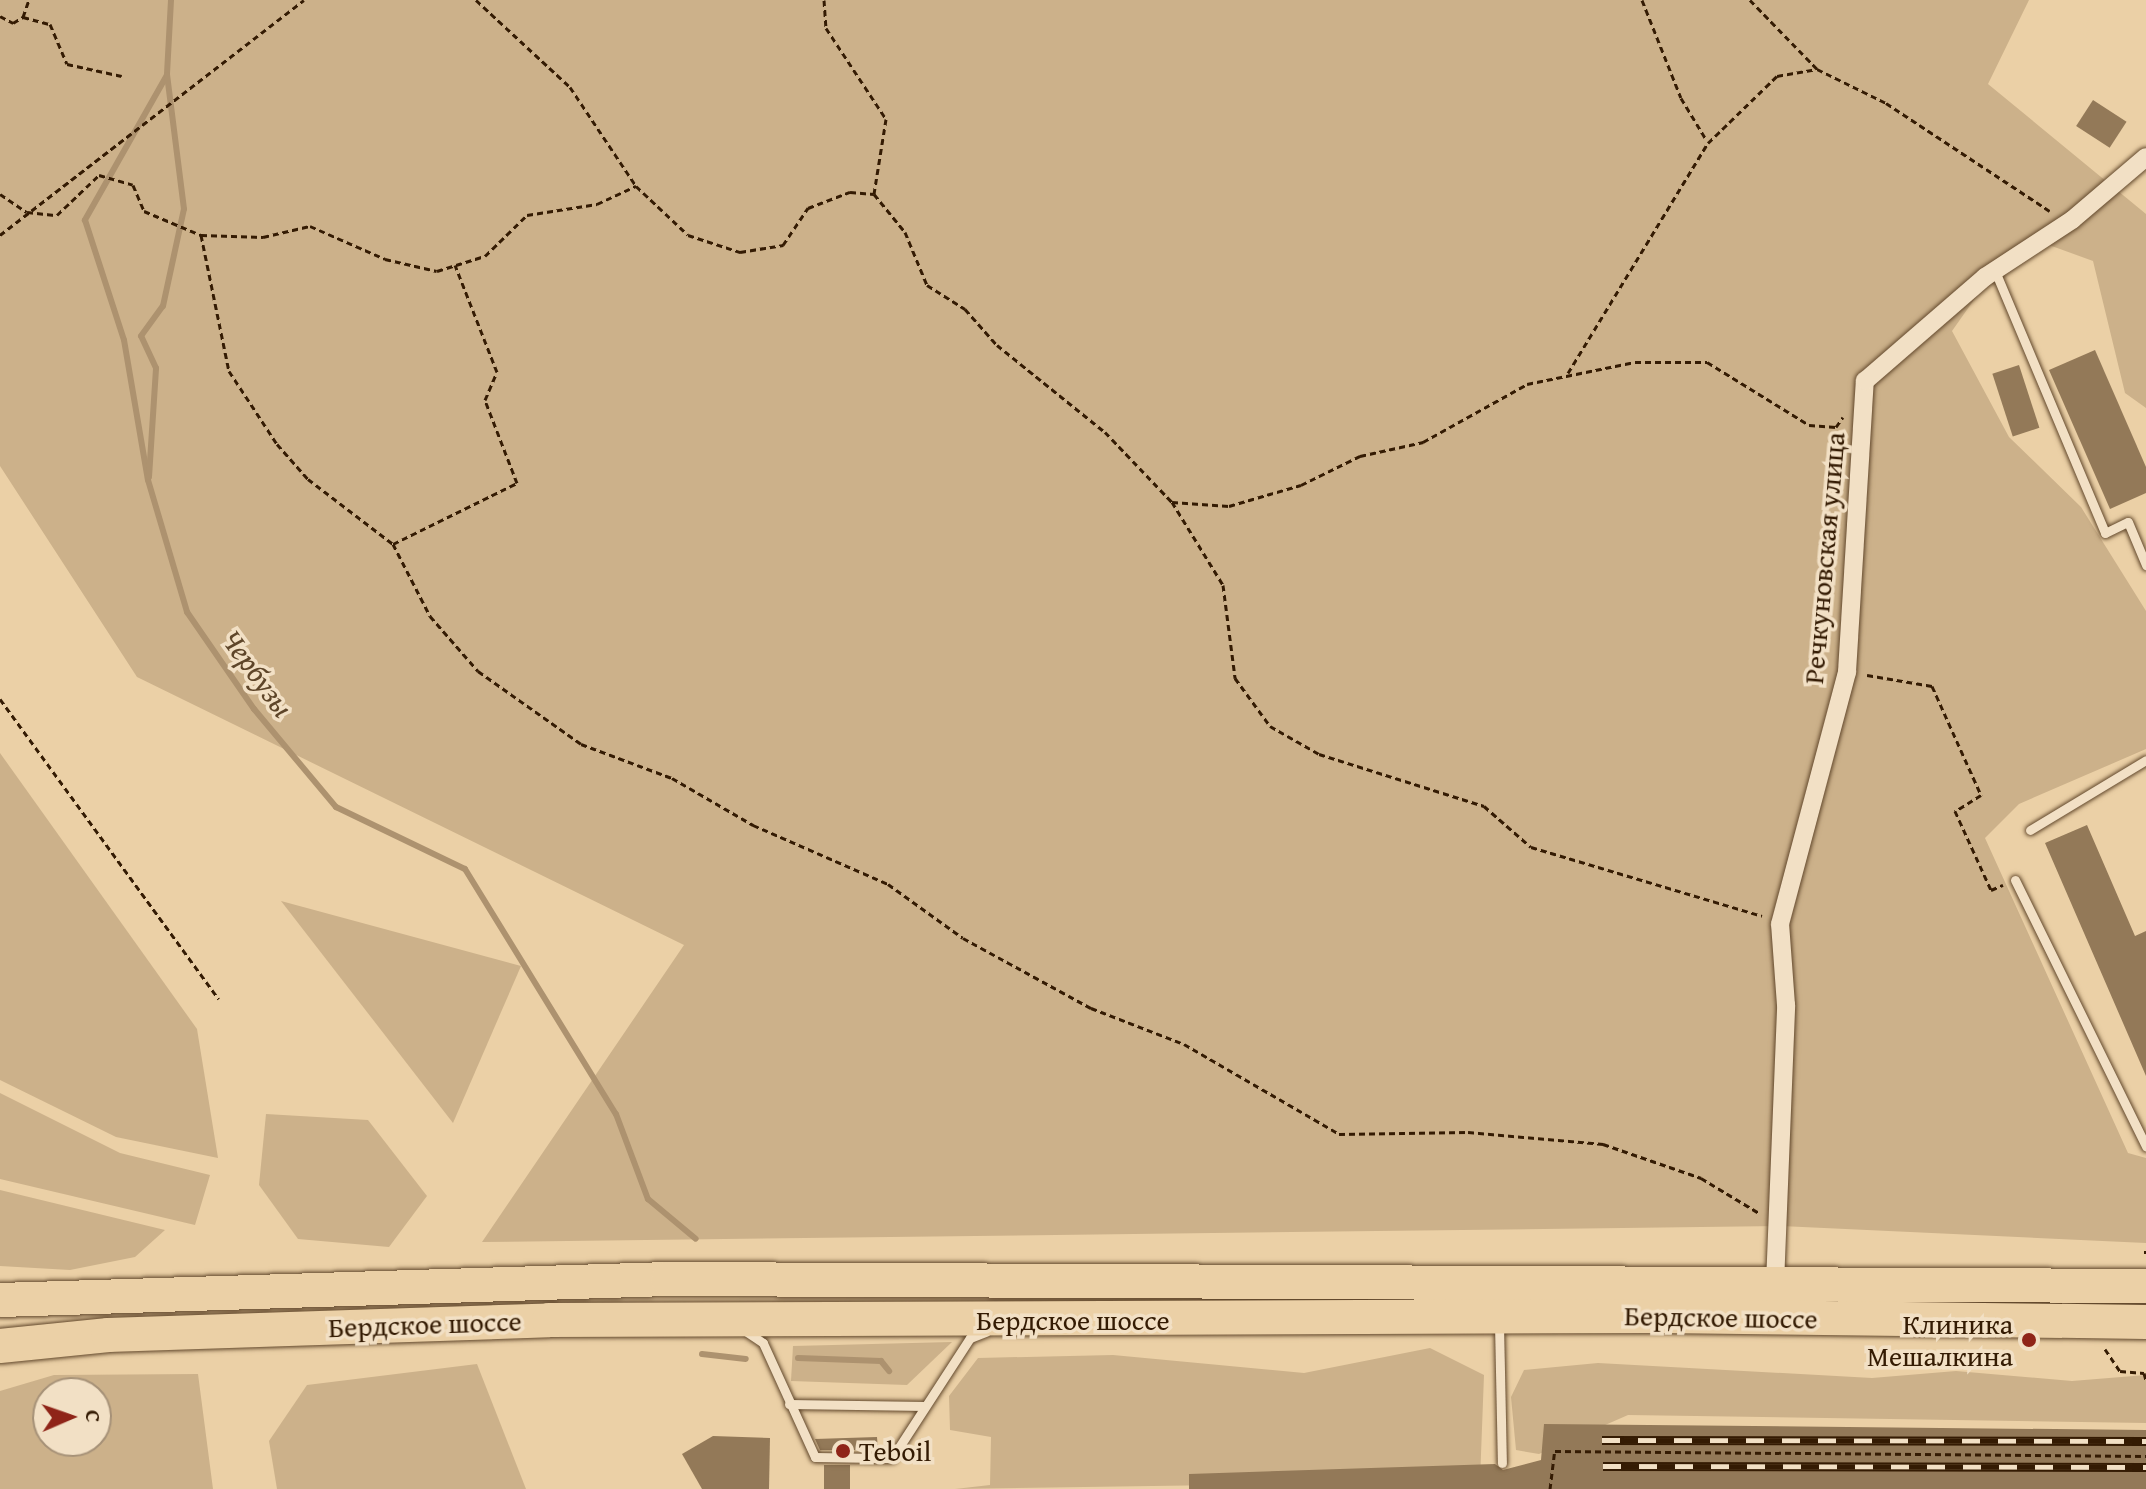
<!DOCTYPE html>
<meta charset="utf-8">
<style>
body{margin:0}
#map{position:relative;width:2146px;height:1489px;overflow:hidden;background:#ebd0a6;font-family:"Gentium Book Plus",serif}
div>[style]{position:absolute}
.green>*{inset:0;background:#ccb18a}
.stream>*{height:6px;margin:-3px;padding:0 3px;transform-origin:3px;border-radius:3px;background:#ad926f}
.building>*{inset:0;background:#937958;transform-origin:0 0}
.path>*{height:3px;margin-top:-1.5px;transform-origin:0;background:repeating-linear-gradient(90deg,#341b03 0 6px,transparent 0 10px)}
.roads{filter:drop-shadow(0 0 2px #62482c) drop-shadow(0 0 2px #62482c)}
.lane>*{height:9px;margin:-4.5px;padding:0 4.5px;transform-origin:4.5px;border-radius:4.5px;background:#f2e0c5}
.street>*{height:18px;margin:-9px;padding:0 9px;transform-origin:9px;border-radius:9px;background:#f2e0c5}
.highway>*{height:34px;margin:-17px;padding:0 17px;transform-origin:17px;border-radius:17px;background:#ebd0a6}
.rail>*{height:9px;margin-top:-4.5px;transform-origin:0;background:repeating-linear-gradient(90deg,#f2e0c5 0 18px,#341b03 0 36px);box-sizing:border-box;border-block:2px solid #341b03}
.dots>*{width:22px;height:22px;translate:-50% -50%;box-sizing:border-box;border:4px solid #f2e0c5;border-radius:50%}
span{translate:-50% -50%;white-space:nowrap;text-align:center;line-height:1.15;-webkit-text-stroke:7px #f2e0c5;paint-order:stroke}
.street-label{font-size:28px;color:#341b03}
.poi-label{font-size:28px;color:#341b03}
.right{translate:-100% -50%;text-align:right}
.left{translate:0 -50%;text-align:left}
.water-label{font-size:30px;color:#5e4529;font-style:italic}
.north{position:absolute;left:32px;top:1377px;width:80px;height:80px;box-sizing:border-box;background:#f2e0c5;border:2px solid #a69177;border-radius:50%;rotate:88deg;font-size:22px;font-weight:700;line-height:32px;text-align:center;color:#341b03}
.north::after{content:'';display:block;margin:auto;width:28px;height:36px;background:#8f2418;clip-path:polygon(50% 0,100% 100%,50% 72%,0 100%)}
</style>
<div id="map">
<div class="green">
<i style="clip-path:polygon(0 0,2029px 0,1988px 84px,2146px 214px,2146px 408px,2125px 393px,2093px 261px,2038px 241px,1995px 270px,1952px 331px,2009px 437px,2081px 507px,2146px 611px,2146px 749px,2019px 804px,1985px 838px,2128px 1153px,2146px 1158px,2146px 1243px,1781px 1226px,482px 1242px,684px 945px,137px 677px,0 466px)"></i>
<i style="clip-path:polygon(0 753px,197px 1029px,218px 1158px,116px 1137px,0 1080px)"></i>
<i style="clip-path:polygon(281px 901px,521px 966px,453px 1123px)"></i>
<i style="clip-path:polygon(0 1093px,120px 1153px,210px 1175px,195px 1225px,0 1179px)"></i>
<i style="clip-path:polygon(266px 1114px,368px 1120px,427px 1196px,389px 1247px,298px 1239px,259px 1185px)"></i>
<i style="clip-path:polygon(0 1190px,165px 1230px,135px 1257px,70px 1270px,0 1266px)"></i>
<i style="clip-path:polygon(952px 1342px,907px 1385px,791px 1381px,793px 1346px)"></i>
<i style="clip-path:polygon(1430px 1348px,1484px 1375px,1480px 1481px,955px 1489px,990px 1485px,991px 1437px,950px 1430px,949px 1396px,978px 1358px,1113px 1355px,1304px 1373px)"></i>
<i style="clip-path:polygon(1598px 1363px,1872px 1378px,1956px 1371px,2072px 1381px,2146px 1375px,2146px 1423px,1628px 1415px,1539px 1454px,1516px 1450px,1511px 1397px,1524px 1370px)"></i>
<i style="clip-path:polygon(477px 1364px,526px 1489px,277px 1489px,269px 1441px,307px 1385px)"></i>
<i style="clip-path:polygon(evenodd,198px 1374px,213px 1489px,0 1489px,0 1391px,54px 1375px,198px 1374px,48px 1393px,96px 1393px,96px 1441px,48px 1441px,48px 1393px)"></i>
</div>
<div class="stream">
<i style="left:171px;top:0;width:75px;rotate:93.1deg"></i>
<i style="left:167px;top:75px;width:167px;rotate:119.5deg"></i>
<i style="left:85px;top:220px;width:126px;rotate:72deg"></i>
<i style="left:124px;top:340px;width:142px;rotate:80.3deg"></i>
<i style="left:148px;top:480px;width:138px;rotate:73.5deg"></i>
<i style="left:187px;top:612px;width:118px;rotate:55.4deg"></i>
<i style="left:254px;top:709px;width:128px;rotate:50.1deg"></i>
<i style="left:336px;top:807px;width:143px;rotate:25.7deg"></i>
<i style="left:465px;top:869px;width:288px;rotate:58.4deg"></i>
<i style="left:616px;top:1114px;width:91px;rotate:69.4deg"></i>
<i style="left:648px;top:1199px;width:62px;rotate:39.8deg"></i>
<i style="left:149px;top:477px;width:109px;rotate:-86.3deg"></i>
<i style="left:156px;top:368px;width:35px;rotate:-115deg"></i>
<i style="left:141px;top:336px;width:37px;rotate:-54deg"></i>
<i style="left:163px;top:306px;width:99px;rotate:-77.8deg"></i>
<i style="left:184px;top:209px;width:135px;rotate:-97.2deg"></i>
<i style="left:702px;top:1354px;width:44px;rotate:6.5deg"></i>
<i style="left:798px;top:1358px;width:83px;rotate:2.1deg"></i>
<i style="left:881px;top:1361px;width:13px;rotate:51deg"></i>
</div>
<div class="building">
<i style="left:2093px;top:100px;width:40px;height:31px;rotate:33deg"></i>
<i style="clip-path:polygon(2095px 350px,2146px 467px,2146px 493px,2110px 509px,2049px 370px)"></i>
<i style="left:2019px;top:365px;width:66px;height:28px;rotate:72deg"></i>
<i style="clip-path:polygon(2087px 825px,2135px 936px,2146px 931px,2146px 1076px,2045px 843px)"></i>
<i style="clip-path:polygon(1544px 1424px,2146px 1430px,2146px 1489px,1189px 1489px,1189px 1474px,1495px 1464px,1503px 1470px,1541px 1460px)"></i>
<i style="clip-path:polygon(713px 1436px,770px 1438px,769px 1489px,702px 1489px,682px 1454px)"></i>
<i style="clip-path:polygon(877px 1437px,878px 1450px,820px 1450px,815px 1439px)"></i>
<i style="left:824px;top:1465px;width:26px;height:24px"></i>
</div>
<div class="path">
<i style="left:476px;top:0;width:128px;rotate:42.8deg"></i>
<i style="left:570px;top:87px;width:119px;rotate:56.3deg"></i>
<i style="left:824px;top:0;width:28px;rotate:86deg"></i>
<i style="left:826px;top:28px;width:109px;rotate:56.6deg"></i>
<i style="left:886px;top:119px;width:76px;rotate:99.1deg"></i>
<i style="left:874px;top:194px;width:49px;rotate:50.8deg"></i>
<i style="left:905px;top:232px;width:57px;rotate:67.5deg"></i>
<i style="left:927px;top:285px;width:45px;rotate:32.3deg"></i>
<i style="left:965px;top:309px;width:48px;rotate:48.4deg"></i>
<i style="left:997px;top:345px;width:139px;rotate:38.9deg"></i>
<i style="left:1105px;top:432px;width:97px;rotate:46.3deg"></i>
<i style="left:1172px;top:502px;width:97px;rotate:58.4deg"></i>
<i style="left:1223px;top:585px;width:94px;rotate:82.6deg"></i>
<i style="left:1235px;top:678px;width:59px;rotate:53.9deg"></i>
<i style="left:1270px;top:726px;width:56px;rotate:29.7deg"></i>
<i style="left:1319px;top:754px;width:173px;rotate:17.5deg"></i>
<i style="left:1484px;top:806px;width:62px;rotate:41.1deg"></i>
<i style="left:1531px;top:847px;width:241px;rotate:16.6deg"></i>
<i style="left:1642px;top:0;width:105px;rotate:68.3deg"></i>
<i style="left:1681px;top:98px;width:50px;rotate:58.8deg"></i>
<i style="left:1750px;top:0;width:96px;rotate:45.8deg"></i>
<i style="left:1817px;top:69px;width:77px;rotate:26.2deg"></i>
<i style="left:1886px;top:103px;width:196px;rotate:33.4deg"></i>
<i style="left:0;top:16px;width:15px;rotate:28deg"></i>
<i style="left:13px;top:23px;width:12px;rotate:-31deg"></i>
<i style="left:23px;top:17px;width:18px;rotate:-71deg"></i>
<i style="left:23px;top:17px;width:28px;rotate:15deg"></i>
<i style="left:50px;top:24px;width:43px;rotate:67deg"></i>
<i style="left:67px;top:64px;width:56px;rotate:12.3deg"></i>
<i style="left:0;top:194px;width:32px;rotate:34deg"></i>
<i style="left:27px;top:212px;width:30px;rotate:6deg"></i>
<i style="left:57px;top:215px;width:58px;rotate:-43.6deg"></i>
<i style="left:99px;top:175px;width:35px;rotate:16deg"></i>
<i style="left:133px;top:185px;width:28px;rotate:67deg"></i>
<i style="left:144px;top:211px;width:62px;rotate:22.8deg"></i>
<i style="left:201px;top:235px;width:139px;rotate:78.4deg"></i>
<i style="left:229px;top:371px;width:87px;rotate:56.7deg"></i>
<i style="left:277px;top:444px;width:47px;rotate:48.5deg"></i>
<i style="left:308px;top:479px;width:107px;rotate:37.4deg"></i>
<i style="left:393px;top:544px;width:81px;rotate:62.8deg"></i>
<i style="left:430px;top:616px;width:73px;rotate:48.9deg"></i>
<i style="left:478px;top:671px;width:126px;rotate:35.3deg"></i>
<i style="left:581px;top:744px;width:97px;rotate:20.5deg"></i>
<i style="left:672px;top:778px;width:94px;rotate:30.1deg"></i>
<i style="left:753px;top:825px;width:147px;rotate:23.6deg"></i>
<i style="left:888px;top:884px;width:92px;rotate:35.8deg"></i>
<i style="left:963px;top:938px;width:146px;rotate:28.7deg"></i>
<i style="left:1091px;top:1008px;width:100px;rotate:21.2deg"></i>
<i style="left:1184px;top:1044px;width:179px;rotate:30.1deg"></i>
<i style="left:1339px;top:1134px;width:129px;rotate:-0.9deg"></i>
<i style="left:1468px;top:1132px;width:136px;rotate:5.1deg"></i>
<i style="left:1603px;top:1144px;width:104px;rotate:19.1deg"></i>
<i style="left:1701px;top:1178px;width:68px;rotate:31.1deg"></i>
<i style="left:0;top:235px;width:384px;rotate:-37.7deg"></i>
<i style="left:201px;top:235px;width:62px;rotate:1.8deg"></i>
<i style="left:263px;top:237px;width:48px;rotate:-13.2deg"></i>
<i style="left:310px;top:226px;width:82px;rotate:23.7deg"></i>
<i style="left:385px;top:259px;width:53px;rotate:13deg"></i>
<i style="left:437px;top:271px;width:50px;rotate:-17.4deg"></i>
<i style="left:485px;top:256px;width:59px;rotate:-44.3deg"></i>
<i style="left:527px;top:215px;width:71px;rotate:-8.9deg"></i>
<i style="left:597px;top:204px;width:43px;rotate:-24.8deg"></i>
<i style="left:636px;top:186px;width:71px;rotate:43.3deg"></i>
<i style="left:688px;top:235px;width:55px;rotate:18.1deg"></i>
<i style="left:740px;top:252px;width:44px;rotate:-9.2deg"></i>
<i style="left:783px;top:245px;width:45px;rotate:-56deg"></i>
<i style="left:808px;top:208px;width:45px;rotate:-20.9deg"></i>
<i style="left:850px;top:192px;width:24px;rotate:5deg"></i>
<i style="left:1568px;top:373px;width:269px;rotate:-58.7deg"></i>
<i style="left:1708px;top:143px;width:96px;rotate:-44.2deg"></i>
<i style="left:1777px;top:76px;width:41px;rotate:-9.9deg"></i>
<i style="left:1172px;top:502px;width:57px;rotate:4deg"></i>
<i style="left:1229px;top:506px;width:75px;rotate:-16.3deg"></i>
<i style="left:1301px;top:485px;width:66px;rotate:-26.2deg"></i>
<i style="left:1360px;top:456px;width:65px;rotate:-12.5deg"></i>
<i style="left:1423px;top:442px;width:119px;rotate:-29.1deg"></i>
<i style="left:1527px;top:384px;width:110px;rotate:-11.5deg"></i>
<i style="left:1635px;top:362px;width:72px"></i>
<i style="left:1707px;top:362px;width:120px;rotate:31.7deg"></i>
<i style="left:1809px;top:425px;width:27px;rotate:4deg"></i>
<i style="left:1836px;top:427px;width:12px;rotate:-55deg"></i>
<i style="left:393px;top:544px;width:138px;rotate:-26.2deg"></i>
<i style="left:517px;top:483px;width:89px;rotate:-111.1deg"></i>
<i style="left:485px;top:400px;width:30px;rotate:-67deg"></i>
<i style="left:497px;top:372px;width:115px;rotate:-111.4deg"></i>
<i style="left:1867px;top:675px;width:66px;rotate:9.6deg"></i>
<i style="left:1932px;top:686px;width:120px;rotate:65.8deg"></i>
<i style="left:1981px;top:795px;width:31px;rotate:148deg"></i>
<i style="left:1955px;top:811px;width:87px;rotate:65.5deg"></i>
<i style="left:1991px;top:890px;width:13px;rotate:-23deg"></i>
<i style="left:0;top:699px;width:371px;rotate:53.9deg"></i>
<i style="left:2144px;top:1252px;width:2px"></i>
<i style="left:2105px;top:1349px;width:27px;rotate:56deg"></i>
<i style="left:2120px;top:1371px;width:24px;rotate:5deg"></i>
<i style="left:2144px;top:1373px;width:7px;rotate:74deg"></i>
<i style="left:1550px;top:1489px;width:38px;rotate:-83deg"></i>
<i style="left:1555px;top:1451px;width:591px;rotate:0.48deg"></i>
</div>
<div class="roads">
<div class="lane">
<i style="left:1995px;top:271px;width:284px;rotate:67.2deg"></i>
<i style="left:2105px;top:533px;width:25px;rotate:-26deg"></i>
<i style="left:2128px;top:522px;width:47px;rotate:67.3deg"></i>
<i style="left:2030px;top:830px;width:135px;rotate:-31.1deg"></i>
<i style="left:2015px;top:880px;width:297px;rotate:63.8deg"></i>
<i style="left:1499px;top:1324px;width:139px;rotate:88.8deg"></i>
<i style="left:744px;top:1330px;width:23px;rotate:34deg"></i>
<i style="left:763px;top:1343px;width:125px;rotate:65.5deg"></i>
<i style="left:815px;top:1457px;width:64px;rotate:0.9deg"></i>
<i style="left:879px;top:1458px;width:13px"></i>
<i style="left:892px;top:1458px;width:143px;rotate:-57deg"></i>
<i style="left:970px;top:1338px;width:17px;rotate:-21deg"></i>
<i style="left:789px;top:1404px;width:136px;rotate:0.8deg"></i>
</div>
<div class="street">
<i style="left:1775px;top:1284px;width:279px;rotate:-87.7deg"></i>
<i style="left:1786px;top:1005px;width:81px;rotate:-94.2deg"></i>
<i style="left:1780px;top:924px;width:261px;rotate:-75.1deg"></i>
<i style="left:1847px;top:672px;width:292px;rotate:-86.5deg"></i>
<i style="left:1865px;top:381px;width:159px;rotate:-40.9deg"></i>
<i style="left:1985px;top:277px;width:104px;rotate:-33.2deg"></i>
<i style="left:2072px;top:220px;width:97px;rotate:-40.4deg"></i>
</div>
<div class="highway">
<i style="left:0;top:1300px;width:668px;rotate:-1.8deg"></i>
<i style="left:668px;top:1279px;width:1478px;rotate:0.27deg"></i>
<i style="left:0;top:1346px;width:109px;rotate:-5.8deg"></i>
<i style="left:108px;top:1335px;width:441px;rotate:-1.9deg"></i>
<i style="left:549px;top:1320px;width:1114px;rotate:-0.21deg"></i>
<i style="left:1663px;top:1316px;width:483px;rotate:0.7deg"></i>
</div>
</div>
<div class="rail">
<i style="left:1602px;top:1440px;width:544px;rotate:0.11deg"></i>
<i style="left:1603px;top:1466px;width:543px;rotate:0.11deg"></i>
</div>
<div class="dots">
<i style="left:2029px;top:1340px;background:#8f2418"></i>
<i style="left:843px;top:1451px;background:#8f2418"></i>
</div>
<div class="street-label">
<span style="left:1824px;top:558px;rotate:-85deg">Речкуновская улица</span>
<span style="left:1721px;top:1317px;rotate:1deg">Бердское шоссе</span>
<span style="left:1073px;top:1320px">Бердское шоссе</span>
<span style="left:425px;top:1324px;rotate:-2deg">Бердское шоссе</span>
</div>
<div class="poi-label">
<span class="right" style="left:2013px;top:1340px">Клиника<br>Мешалкина</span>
<span class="left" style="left:859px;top:1451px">Teboil</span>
</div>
<div class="water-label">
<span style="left:258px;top:673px;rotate:54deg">Чербузы</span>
</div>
<div class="north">С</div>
</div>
